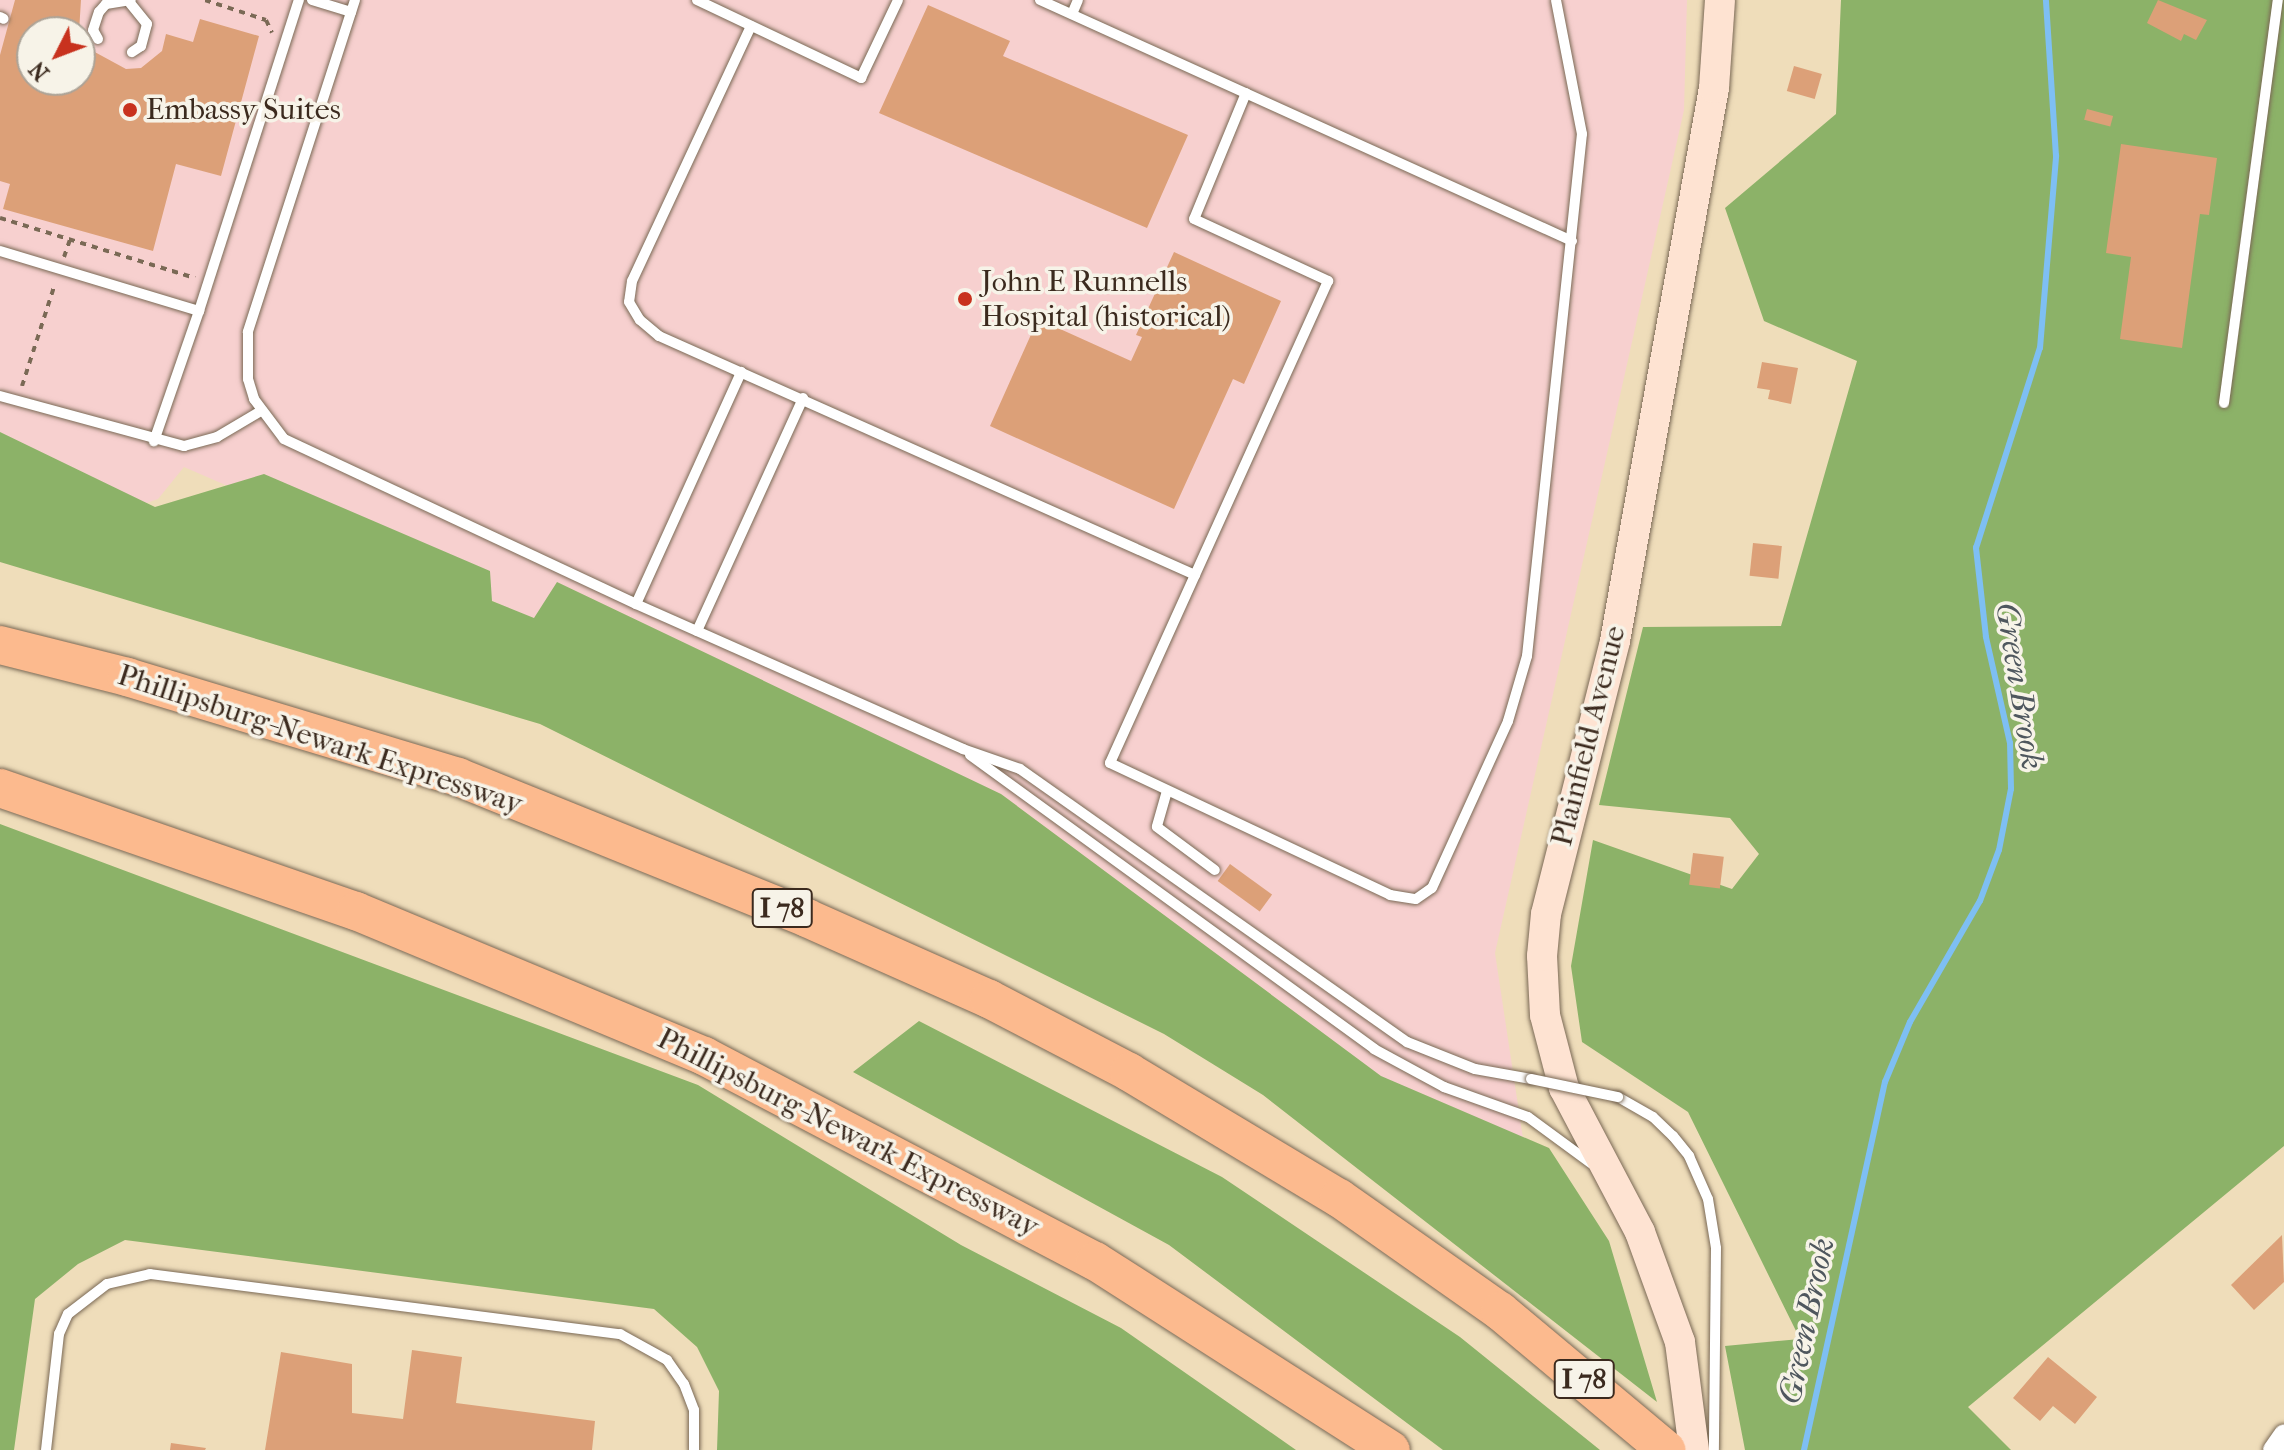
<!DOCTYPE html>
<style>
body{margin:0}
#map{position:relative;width:2284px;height:1450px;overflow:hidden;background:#efddba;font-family:"IM FELL French Canon",serif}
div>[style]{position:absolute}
.built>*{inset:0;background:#f7d0cf}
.forest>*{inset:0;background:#8cb268}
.stream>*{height:6px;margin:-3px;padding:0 3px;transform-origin:3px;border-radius:3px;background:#7ebff3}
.building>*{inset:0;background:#dca078;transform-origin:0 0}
.path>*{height:4px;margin-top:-2px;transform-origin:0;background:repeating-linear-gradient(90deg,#7a6955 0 6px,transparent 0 12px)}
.roads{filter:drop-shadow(0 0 2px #7a6955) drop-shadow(0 0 2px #7a6955)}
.lane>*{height:10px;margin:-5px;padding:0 5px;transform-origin:5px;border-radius:5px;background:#fff}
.street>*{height:20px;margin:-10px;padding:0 10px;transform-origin:10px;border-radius:10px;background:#fff}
.secondary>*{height:30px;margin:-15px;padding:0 15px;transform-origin:15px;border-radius:15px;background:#fee3d2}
.highway>*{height:38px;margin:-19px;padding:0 19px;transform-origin:19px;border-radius:19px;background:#fcba8e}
.bridges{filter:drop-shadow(0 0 2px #7a6955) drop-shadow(0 0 2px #7a6955)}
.lane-bridge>*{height:10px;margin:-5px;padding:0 5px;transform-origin:5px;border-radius:5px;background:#fff}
.dots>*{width:22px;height:22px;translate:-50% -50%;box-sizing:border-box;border:4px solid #f7f3e8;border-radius:50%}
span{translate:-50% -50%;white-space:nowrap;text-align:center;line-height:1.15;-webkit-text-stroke:7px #f7f3e8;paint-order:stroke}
.shield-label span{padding:2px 6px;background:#f7f3e8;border:2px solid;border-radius:6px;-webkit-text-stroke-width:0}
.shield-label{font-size:28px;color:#3b2a1e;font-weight:700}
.poi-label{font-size:30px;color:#3b2a1e}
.left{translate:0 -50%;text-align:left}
.street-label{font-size:30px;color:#3b2a1e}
.water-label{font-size:32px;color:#4f575e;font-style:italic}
.north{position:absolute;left:16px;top:16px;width:80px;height:80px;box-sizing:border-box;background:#f7f3e8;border:2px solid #aca397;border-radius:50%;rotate:228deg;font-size:22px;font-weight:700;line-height:32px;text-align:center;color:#3b2a1e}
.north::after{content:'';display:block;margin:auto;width:28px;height:36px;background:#c8321e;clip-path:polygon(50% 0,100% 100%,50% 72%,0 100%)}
</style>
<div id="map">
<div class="built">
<i style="clip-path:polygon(evenodd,0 0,1687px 0,1684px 110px,1495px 953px,1529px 1178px,967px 807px,184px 467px,158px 499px,86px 524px,0 506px,0 0,32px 32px,80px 32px,80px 80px,32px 80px,32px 32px)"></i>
</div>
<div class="forest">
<i style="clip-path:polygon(1841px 0,2284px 0,2284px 1146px,1968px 1407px,2011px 1450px,1745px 1450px,1725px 1346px,1800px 1339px,1688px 1112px,1582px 1042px,1571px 966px,1593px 840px,1732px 889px,1759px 854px,1730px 818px,1599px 805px,1643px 627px,1781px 626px,1857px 361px,1764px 321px,1725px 208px,1836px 114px)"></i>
<i style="clip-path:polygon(0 432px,155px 507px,264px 474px,490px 571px,492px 601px,534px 618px,557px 582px,1001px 794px,1381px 1076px,1549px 1148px,1609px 1241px,1657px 1402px,1263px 1095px,1164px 1034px,540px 724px,0 562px)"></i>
<i style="clip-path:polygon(0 824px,698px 1085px,961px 1245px,1121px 1328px,1296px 1450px,717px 1450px,719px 1391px,697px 1347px,654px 1309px,125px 1240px,78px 1264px,35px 1299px,14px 1450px,0 1450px)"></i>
<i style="clip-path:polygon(919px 1021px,1222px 1177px,1460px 1337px,1600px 1450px,1443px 1450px,1169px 1245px,853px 1072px)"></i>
</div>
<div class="stream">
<i style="left:1804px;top:1450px;width:377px;rotate:-77.6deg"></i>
<i style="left:1885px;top:1082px;width:65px;rotate:-67.4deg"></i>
<i style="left:1910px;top:1022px;width:140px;rotate:-60deg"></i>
<i style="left:1980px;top:901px;width:54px;rotate:-69.6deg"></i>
<i style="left:1999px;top:850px;width:62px;rotate:-78.9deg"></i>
<i style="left:2011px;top:789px;width:46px;rotate:-91.2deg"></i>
<i style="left:2010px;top:743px;width:109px;rotate:-102.8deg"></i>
<i style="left:1986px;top:637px;width:90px;rotate:-96.4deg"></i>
<i style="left:1976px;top:548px;width:210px;rotate:-72.3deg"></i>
<i style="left:2040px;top:348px;width:193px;rotate:-85.2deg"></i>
<i style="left:2056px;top:156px;width:156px;rotate:-93.7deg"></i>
</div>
<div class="building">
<i style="clip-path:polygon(15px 0,81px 0,79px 32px,32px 32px,32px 80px,80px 80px,80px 44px,126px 69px,141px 68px,162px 51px,166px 34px,193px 42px,200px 19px,259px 36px,221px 176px,176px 164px,153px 251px,3px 209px,10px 184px,0 181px,0 55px)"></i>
<i style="clip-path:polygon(2158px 0,2207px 20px,2196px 40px,2184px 34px,2181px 41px,2147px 23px)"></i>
<i style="clip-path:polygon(928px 5px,1010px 41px,1003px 56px,1188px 135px,1147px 228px,879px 113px)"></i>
<i style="left:1794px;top:66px;width:29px;height:26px;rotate:16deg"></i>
<i style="left:2087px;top:109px;width:27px;height:11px;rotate:15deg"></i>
<i style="clip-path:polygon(2121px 144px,2217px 158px,2209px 215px,2200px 214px,2182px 348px,2120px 339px,2131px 257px,2106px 253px)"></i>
<i style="clip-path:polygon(1174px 252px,1281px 301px,1244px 384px,1233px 379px,1174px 509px,990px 426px,1038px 319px,1131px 361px,1142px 337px,1136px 335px)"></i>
<i style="clip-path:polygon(1762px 362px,1798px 368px,1791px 404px,1768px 399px,1770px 390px,1757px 388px)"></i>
<i style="left:1753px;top:543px;width:29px;height:33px;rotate:6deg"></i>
<i style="left:1693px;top:853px;width:31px;height:32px;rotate:7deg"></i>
<i style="left:1230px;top:864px;width:52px;height:21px;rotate:36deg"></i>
<i style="clip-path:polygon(2282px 1235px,2284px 1282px,2254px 1310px,2231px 1285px)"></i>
<i style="clip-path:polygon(412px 1350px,462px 1357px,456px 1403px,595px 1421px,592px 1450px,265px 1450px,281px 1352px,352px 1364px,352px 1413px,403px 1419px)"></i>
<i style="clip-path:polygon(2048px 1357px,2097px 1397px,2075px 1424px,2053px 1406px,2040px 1421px,2013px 1398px)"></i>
<i style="clip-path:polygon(171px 1443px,206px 1448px,205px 1450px,170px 1450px)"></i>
</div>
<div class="path">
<i style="left:205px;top:0;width:64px;rotate:18.2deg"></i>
<i style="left:266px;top:20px;width:14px;rotate:65deg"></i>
<i style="left:0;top:218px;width:204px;rotate:17.1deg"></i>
<i style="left:64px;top:257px;width:18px;rotate:-71deg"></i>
<i style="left:22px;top:386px;width:107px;rotate:-72.1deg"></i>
</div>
<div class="roads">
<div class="lane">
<i style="left:312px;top:0;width:41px;rotate:17.1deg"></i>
<i style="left:355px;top:0;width:349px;rotate:107.9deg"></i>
<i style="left:248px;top:332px;width:47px;rotate:90deg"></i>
<i style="left:248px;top:379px;width:21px;rotate:73deg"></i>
<i style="left:254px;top:399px;width:50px;rotate:53.1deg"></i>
<i style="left:284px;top:439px;width:389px;rotate:25.1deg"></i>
<i style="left:636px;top:604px;width:358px;rotate:23.9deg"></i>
<i style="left:963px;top:749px;width:60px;rotate:19.3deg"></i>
<i style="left:1020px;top:769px;width:474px;rotate:35.2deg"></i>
<i style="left:1407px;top:1042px;width:73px;rotate:21.7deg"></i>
<i style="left:1475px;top:1069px;width:57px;rotate:10.1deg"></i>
<i style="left:697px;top:0;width:182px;rotate:25.4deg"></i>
<i style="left:861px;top:78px;width:86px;rotate:-64.6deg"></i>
<i style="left:1040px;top:0;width:584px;rotate:24.37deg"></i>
<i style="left:130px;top:3px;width:27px;rotate:51deg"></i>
<i style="left:147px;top:24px;width:23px;rotate:105deg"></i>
<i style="left:141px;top:46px;width:11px;rotate:146deg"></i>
<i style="left:1072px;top:14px;width:15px;rotate:-67deg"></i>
<i style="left:0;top:17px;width:4px;rotate:27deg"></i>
<i style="left:751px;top:26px;width:281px;rotate:115deg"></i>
<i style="left:632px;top:281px;width:21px;rotate:98deg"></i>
<i style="left:629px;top:302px;width:21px;rotate:59deg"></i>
<i style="left:640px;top:320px;width:25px;rotate:40deg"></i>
<i style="left:659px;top:336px;width:587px;rotate:24.03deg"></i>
<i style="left:98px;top:39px;width:10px;rotate:-119deg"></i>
<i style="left:93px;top:30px;width:19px;rotate:-72deg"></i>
<i style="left:99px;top:12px;width:11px;rotate:-49deg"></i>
<i style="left:106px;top:4px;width:25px;rotate:-9deg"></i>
<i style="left:1246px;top:93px;width:136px;rotate:112.4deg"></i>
<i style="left:1194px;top:219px;width:148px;rotate:24.8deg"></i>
<i style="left:1328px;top:281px;width:529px;rotate:114.34deg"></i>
<i style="left:1110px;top:763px;width:310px;rotate:25.2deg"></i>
<i style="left:1390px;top:895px;width:26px;rotate:9deg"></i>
<i style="left:1416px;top:899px;width:19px;rotate:-35deg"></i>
<i style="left:1432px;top:888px;width:183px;rotate:-65.5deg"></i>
<i style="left:1508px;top:721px;width:68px;rotate:-73.7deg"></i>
<i style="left:1527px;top:656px;width:525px;rotate:-83.99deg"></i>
<i style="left:1582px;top:134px;width:136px;rotate:-101deg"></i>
<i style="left:0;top:251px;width:208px;rotate:16.8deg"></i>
<i style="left:199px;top:311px;width:138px;rotate:109.1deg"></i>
<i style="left:199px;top:311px;width:327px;rotate:-72.2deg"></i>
<i style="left:0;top:396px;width:191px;rotate:15.2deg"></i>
<i style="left:184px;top:446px;width:34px;rotate:-15deg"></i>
<i style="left:217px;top:437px;width:51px;rotate:-30.6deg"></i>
<i style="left:2224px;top:403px;width:407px;rotate:-82.4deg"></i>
<i style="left:636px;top:604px;width:255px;rotate:-65.6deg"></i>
<i style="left:697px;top:631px;width:256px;rotate:-65.5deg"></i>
<i style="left:970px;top:755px;width:500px;rotate:36deg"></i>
<i style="left:1374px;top:1049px;width:80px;rotate:28.5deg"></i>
<i style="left:1444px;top:1087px;width:89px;rotate:19.7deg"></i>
<i style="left:1528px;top:1117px;width:79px;rotate:36.3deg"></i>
<i style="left:1167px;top:791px;width:37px;rotate:106deg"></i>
<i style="left:1157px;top:827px;width:72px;rotate:36.6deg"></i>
<i style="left:1618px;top:1097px;width:40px;rotate:29.7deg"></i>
<i style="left:1653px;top:1117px;width:28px;rotate:44deg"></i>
<i style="left:1673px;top:1136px;width:26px;rotate:51deg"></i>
<i style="left:1689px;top:1156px;width:47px;rotate:66.2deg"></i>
<i style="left:1708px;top:1199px;width:50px;rotate:80.7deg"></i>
<i style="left:1716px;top:1248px;width:202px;rotate:90.6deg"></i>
<i style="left:46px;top:1450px;width:117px;rotate:-83.6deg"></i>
<i style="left:59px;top:1334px;width:22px;rotate:-66deg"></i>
<i style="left:68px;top:1314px;width:49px;rotate:-37.6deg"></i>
<i style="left:107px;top:1284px;width:44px;rotate:-13.1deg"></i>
<i style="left:150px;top:1274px;width:474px;rotate:7.3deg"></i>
<i style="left:620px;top:1334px;width:54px;rotate:29deg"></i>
<i style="left:667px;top:1360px;width:29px;rotate:55deg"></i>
<i style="left:684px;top:1384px;width:28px;rotate:69deg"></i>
<i style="left:694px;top:1410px;width:40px;rotate:90deg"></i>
</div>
<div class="street">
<i style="left:2273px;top:1450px;width:19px;rotate:-55deg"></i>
</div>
<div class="secondary">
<i style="left:1694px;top:1450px;width:109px;rotate:-97.4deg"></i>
<i style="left:1680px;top:1342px;width:117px;rotate:-110deg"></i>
<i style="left:1640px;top:1232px;width:163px;rotate:-117.8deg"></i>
<i style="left:1564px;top:1088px;width:75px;rotate:-104.6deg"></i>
<i style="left:1545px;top:1015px;width:59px;rotate:-92.9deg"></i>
<i style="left:1542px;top:956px;width:42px;rotate:-84.6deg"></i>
<i style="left:1546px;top:914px;width:282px;rotate:-75.8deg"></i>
<i style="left:1615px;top:641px;width:562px;rotate:-79.85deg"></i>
<i style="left:1714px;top:88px;width:88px;rotate:-86.1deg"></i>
</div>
<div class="highway">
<i style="left:0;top:645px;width:131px;rotate:14.1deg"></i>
<i style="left:127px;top:677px;width:346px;rotate:16.8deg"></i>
<i style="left:458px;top:777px;width:376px;rotate:22deg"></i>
<i style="left:807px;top:918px;width:199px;rotate:24deg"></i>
<i style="left:989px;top:999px;width:158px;rotate:27.5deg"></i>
<i style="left:1129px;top:1072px;width:245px;rotate:31deg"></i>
<i style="left:1339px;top:1198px;width:197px;rotate:35.1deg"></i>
<i style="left:1500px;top:1311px;width:217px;rotate:39.9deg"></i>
<i style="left:0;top:788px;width:377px;rotate:19.1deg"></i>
<i style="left:356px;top:911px;width:377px;rotate:22.6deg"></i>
<i style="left:704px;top:1056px;width:441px;rotate:27.7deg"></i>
<i style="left:1095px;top:1261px;width:351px;rotate:32.6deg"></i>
</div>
</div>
<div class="bridges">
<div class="lane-bridge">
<i style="left:1531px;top:1079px;width:89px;rotate:11.7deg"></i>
</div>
</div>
<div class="dots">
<i style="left:130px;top:110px;background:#c8321e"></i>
<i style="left:965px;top:299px;background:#c8321e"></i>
</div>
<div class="shield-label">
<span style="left:782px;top:908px">I 78</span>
<span style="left:1584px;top:1379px">I 78</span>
</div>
<div class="poi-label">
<span class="left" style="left:146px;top:110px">Embassy Suites</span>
<span class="left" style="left:981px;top:299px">John E Runnells<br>Hospital (historical)</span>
</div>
<div class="street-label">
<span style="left:1589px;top:736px;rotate:-76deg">Plainfield Avenue</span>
<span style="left:320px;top:740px;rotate:18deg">Phillipsburg-Newark Expressway</span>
<span style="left:848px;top:1133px;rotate:27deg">Phillipsburg-Newark Expressway</span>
</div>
<div class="water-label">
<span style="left:2019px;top:686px;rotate:81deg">Green Brook</span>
<span style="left:1807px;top:1321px;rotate:-78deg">Green Brook</span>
</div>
<div class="north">N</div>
</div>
